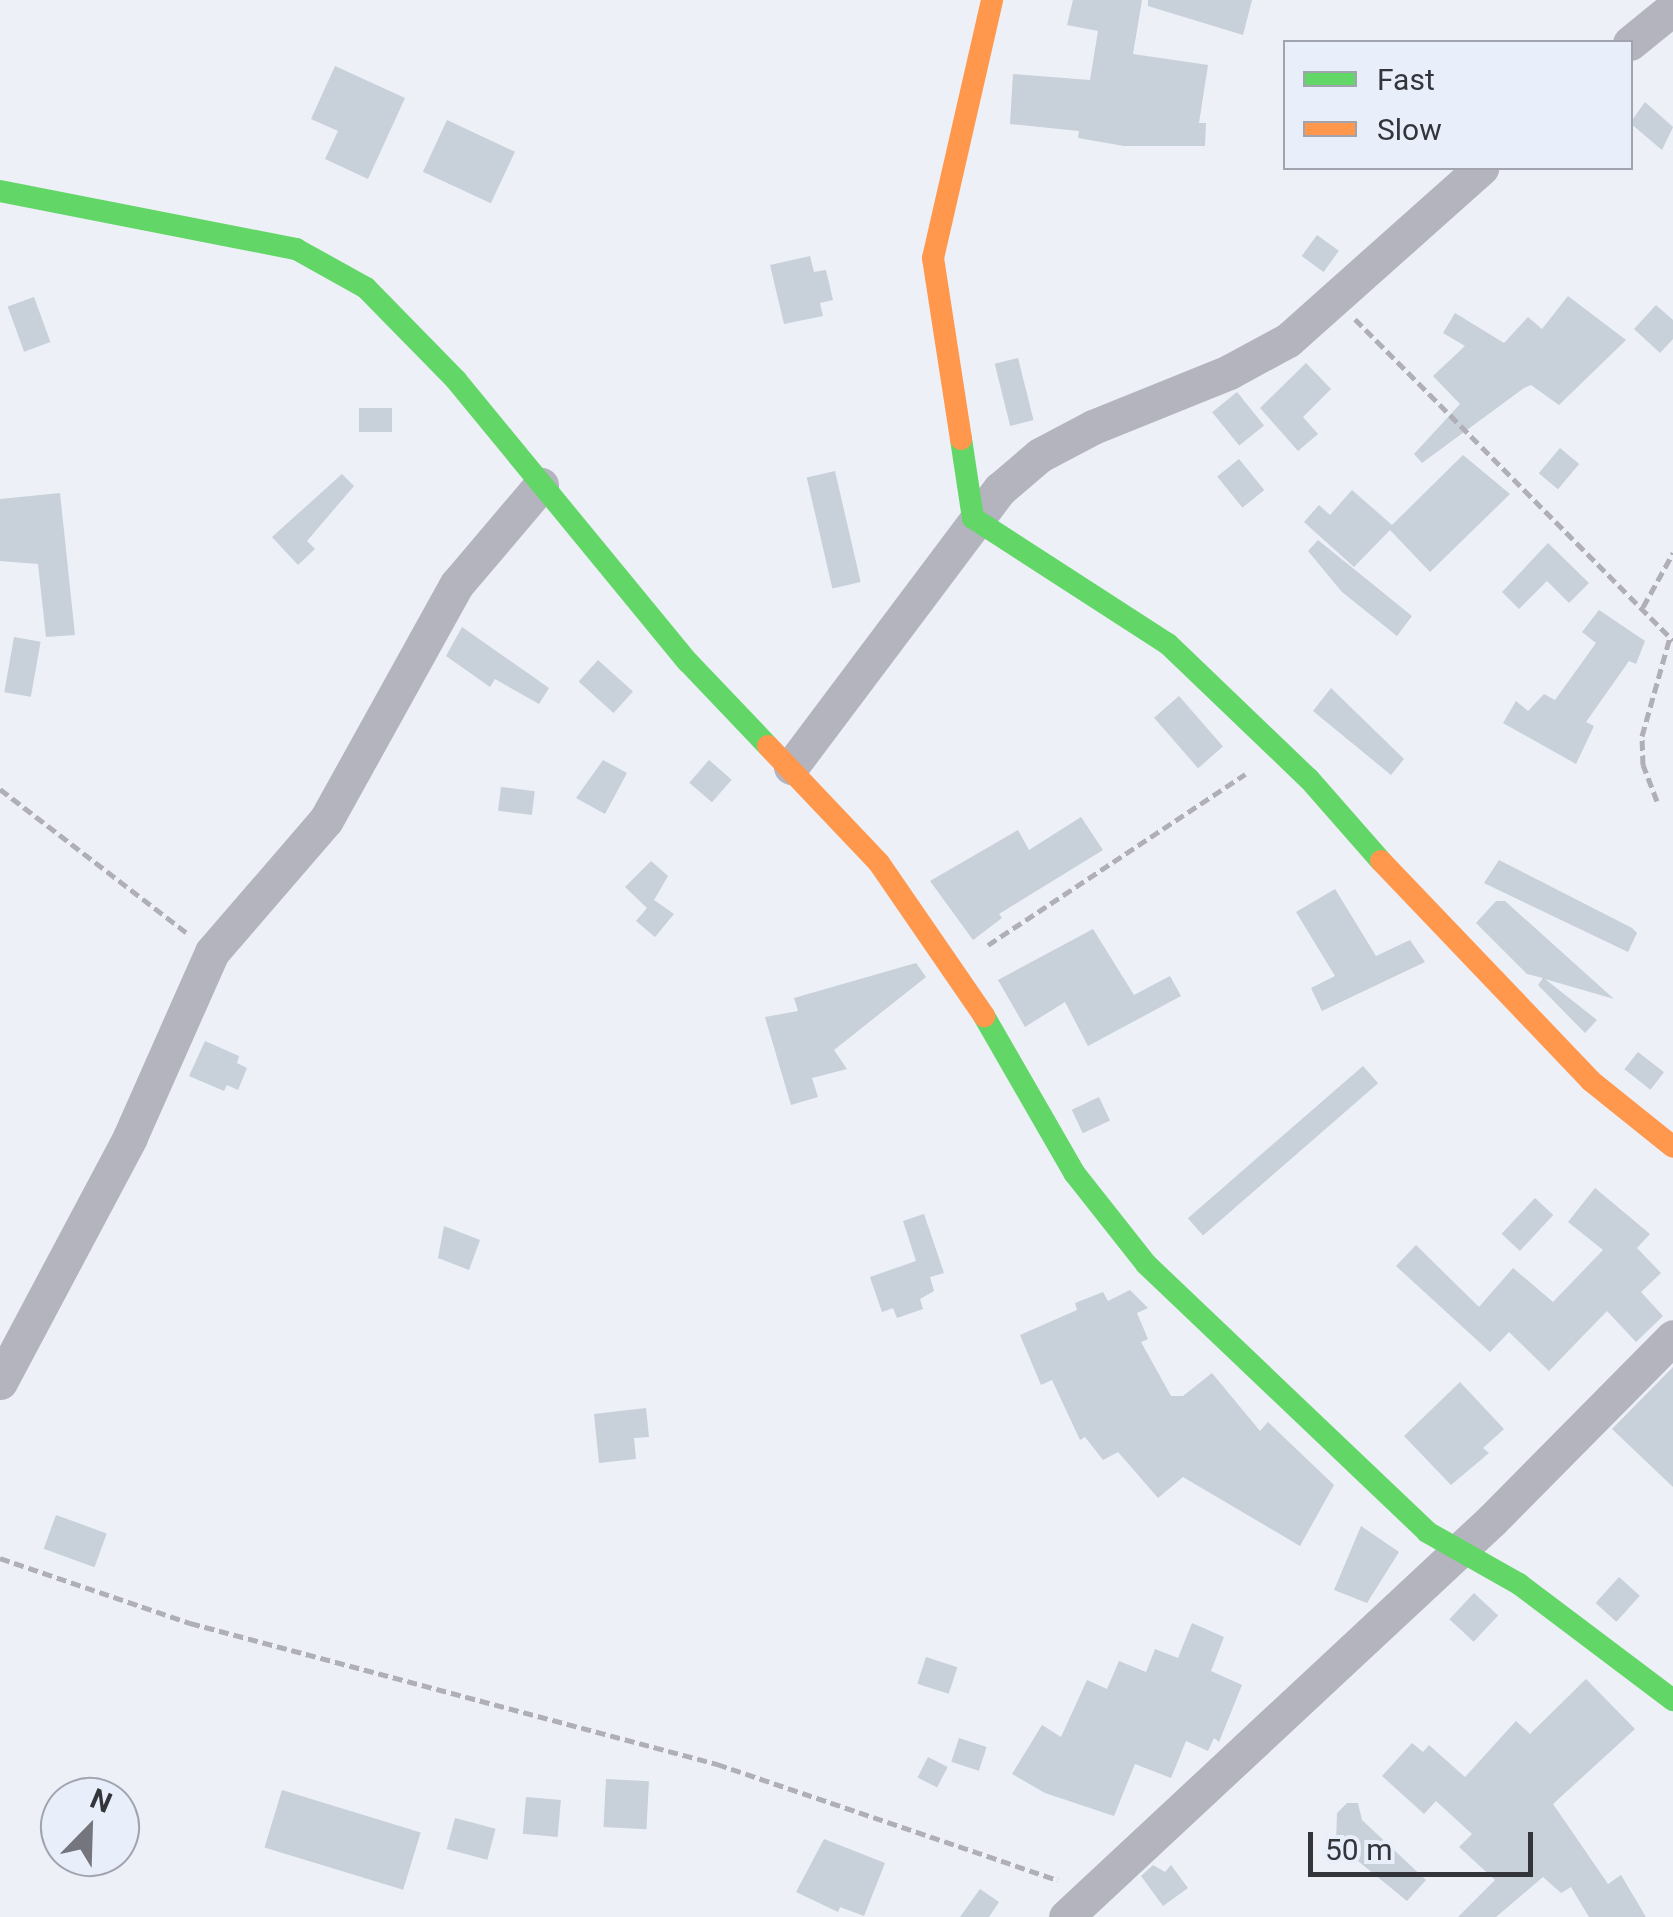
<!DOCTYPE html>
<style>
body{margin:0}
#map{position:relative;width:1673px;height:1917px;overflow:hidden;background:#edf0f7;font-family:Roboto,sans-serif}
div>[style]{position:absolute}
.building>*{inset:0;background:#c8d0d9;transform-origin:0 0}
.path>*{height:5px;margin-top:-2.5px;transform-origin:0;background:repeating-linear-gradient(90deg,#b0afb8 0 10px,transparent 0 15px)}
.street>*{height:35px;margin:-17.5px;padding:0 17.5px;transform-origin:17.5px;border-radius:17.5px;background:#b4b4be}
.fast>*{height:22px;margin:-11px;padding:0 11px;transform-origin:11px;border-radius:11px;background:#63d668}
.slow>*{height:22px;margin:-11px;padding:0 11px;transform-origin:11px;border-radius:11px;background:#ff974d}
span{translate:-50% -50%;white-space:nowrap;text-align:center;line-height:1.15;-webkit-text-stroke:8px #e9eefb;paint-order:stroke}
.legend{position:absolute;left:1283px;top:40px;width:350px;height:130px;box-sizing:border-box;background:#e9eefb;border:2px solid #a1a4ae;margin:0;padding:12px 18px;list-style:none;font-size:30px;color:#34353b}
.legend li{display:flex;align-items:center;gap:20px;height:50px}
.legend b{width:50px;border:2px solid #a1a4ae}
.north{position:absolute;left:40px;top:1777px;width:100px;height:100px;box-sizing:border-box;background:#e9eefb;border:2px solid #a1a4ae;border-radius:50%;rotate:23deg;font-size:28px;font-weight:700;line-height:40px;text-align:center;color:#34353b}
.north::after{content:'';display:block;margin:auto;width:35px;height:45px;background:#75767d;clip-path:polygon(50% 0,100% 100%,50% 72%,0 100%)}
.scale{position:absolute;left:1308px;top:1832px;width:225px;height:45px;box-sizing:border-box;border:5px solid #34353b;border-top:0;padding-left:12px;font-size:30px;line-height:35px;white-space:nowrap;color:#34353b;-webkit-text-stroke:8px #e9eefb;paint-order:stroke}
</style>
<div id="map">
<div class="building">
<i style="clip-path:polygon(1073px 0,1142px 0,1133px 54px,1208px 65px,1199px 123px,1206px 123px,1205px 146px,1124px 146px,1078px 138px,1079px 131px,1010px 124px,1013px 74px,1090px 80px,1098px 31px,1067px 25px)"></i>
<i style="clip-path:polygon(1148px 0,1252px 0,1243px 35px,1148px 6px)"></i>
<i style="clip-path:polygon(335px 66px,405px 98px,368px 179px,325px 159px,338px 131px,311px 119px)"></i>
<i style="clip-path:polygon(1645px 102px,1673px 127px,1662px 150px,1630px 123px)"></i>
<i style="left:447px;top:120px;width:75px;height:57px;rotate:25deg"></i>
<i style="left:1317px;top:235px;width:27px;height:26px;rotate:36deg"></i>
<i style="clip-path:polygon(810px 256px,814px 272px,826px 270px,833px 300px,820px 303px,823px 316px,784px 324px,770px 265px)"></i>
<i style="clip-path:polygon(1568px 296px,1626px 340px,1559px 405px,1531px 385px,1524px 388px,1422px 463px,1414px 454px,1460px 404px,1433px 376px,1465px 346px,1443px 333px,1455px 313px,1504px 343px,1528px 317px,1542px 329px)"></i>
<i style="left:34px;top:297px;width:48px;height:28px;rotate:70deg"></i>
<i style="clip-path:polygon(1656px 305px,1673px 320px,1673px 339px,1660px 353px,1634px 329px)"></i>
<i style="left:1018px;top:358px;width:64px;height:24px;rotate:76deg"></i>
<i style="clip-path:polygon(1306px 363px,1331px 389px,1303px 417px,1318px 434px,1298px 451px,1260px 408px)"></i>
<i style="left:1237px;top:392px;width:43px;height:32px;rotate:51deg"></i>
<i style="left:359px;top:408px;width:33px;height:24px"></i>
<i style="left:1560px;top:448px;width:25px;height:33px;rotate:40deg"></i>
<i style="clip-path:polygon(1463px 455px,1510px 494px,1430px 572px,1390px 530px,1354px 567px,1304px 522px,1319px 505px,1330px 515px,1352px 490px,1392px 525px)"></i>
<i style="left:1239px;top:459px;width:40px;height:28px;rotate:51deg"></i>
<i style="left:835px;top:471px;width:114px;height:29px;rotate:77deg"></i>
<i style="clip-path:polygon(342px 474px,354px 486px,307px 541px,315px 549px,298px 565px,272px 537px)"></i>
<i style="clip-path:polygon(60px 493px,75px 635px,46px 637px,38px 564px,0 561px,0 499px)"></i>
<i style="clip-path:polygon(1318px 540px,1412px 616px,1397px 636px,1342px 592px,1308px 551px)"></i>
<i style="clip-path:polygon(1548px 543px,1589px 583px,1569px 603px,1547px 581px,1519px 609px,1502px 592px)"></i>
<i style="clip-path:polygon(1599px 610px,1645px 641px,1636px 664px,1629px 661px,1586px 722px,1594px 726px,1576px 764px,1503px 723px,1516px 701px,1528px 711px,1544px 694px,1555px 700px,1596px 643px,1582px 632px)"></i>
<i style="clip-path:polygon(462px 627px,549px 688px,539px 704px,495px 679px,490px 687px,446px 656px)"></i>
<i style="left:14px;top:637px;width:27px;height:56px;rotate:10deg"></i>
<i style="left:598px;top:660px;width:47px;height:29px;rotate:42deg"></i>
<i style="clip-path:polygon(1331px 688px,1404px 759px,1391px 775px,1313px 711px)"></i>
<i style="left:1179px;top:696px;width:67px;height:33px;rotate:49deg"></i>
<i style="clip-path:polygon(603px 760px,627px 773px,605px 814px,576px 798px)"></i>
<i style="left:709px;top:760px;width:30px;height:30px;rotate:41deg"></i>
<i style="left:501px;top:787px;width:34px;height:24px;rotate:7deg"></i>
<i style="clip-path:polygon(1081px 817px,1103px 850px,999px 914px,1002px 918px,973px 940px,930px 881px,1018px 830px,1029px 850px)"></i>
<i style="clip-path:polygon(1499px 860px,1632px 928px,1637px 933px,1628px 952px,1484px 883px)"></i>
<i style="clip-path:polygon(651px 861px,668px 876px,654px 900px,674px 914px,655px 937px,636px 921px,647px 908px,625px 887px)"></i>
<i style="clip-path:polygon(1335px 889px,1376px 956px,1410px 940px,1425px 962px,1322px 1011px,1311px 988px,1335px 976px,1296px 912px)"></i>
<i style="clip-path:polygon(1496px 901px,1505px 901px,1614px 999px,1545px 979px,1597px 1020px,1585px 1033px,1538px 985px,1543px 978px,1527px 974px,1476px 923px)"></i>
<i style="clip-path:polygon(1093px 929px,1134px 995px,1170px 976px,1181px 996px,1088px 1046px,1065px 1002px,1025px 1027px,998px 980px)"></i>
<i style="clip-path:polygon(916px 963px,926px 977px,834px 1050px,847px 1069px,812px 1078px,818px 1097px,791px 1105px,765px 1017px,798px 1011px,794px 998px)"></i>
<i style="clip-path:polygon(205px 1041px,239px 1056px,237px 1063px,247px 1068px,238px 1090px,227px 1085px,224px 1091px,189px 1076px)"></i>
<i style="left:1638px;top:1052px;width:33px;height:22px;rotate:38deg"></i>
<i style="left:1363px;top:1066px;width:23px;height:232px;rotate:49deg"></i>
<i style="left:1099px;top:1097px;width:26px;height:30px;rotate:65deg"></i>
<i style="clip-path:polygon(1595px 1188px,1650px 1234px,1637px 1248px,1661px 1273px,1641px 1292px,1663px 1316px,1636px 1342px,1607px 1311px,1549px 1371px,1509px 1332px,1490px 1352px,1396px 1266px,1416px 1245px,1479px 1307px,1513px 1268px,1553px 1302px,1603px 1250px,1568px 1222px)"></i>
<i style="left:1535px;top:1198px;width:25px;height:49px;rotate:43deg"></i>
<i style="clip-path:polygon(924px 1214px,944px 1273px,930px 1277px,934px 1291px,920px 1299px,923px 1309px,897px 1318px,893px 1308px,882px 1312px,870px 1277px,916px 1261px,903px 1221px)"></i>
<i style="clip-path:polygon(444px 1226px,480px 1240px,469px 1270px,438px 1258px)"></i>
<i style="clip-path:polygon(1130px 1290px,1148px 1308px,1137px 1313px,1148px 1339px,1141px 1342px,1171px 1396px,1183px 1396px,1212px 1373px,1260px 1431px,1268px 1422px,1334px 1485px,1300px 1546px,1183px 1477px,1158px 1498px,1118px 1452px,1103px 1460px,1085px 1437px,1080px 1440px,1052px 1380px,1041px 1385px,1020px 1335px,1077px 1310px,1075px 1303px,1103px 1292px,1108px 1301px)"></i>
<i style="clip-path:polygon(1673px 1367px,1673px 1487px,1612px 1429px)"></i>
<i style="clip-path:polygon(1460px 1382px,1504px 1429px,1483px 1448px,1489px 1453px,1451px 1485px,1404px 1436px)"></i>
<i style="clip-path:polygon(646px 1408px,649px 1437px,634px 1438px,636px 1459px,599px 1463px,594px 1414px)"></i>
<i style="left:56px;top:1515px;width:54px;height:36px;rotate:20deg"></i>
<i style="clip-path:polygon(1361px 1526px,1399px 1552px,1367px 1603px,1334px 1590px)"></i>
<i style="left:1619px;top:1577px;width:28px;height:35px;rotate:42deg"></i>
<i style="left:1474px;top:1593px;width:33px;height:36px;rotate:43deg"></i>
<i style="clip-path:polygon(1192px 1623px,1224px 1637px,1211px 1671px,1242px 1685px,1219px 1742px,1214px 1738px,1208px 1751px,1186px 1741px,1171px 1778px,1135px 1764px,1114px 1816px,1045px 1793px,1012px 1774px,1042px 1725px,1061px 1737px,1087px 1680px,1107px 1689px,1119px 1661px,1146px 1672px,1155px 1649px,1178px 1658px)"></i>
<i style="left:926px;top:1657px;width:33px;height:28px;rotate:18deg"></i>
<i style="clip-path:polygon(1586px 1679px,1635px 1729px,1553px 1804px,1608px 1884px,1621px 1875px,1646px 1917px,1589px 1917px,1571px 1887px,1561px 1893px,1543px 1877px,1496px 1917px,1458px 1917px,1495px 1880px,1459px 1847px,1472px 1834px,1436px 1801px,1424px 1814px,1382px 1776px,1412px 1743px,1423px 1752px,1429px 1745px,1465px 1777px,1516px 1721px,1530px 1734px)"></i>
<i style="left:959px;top:1738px;width:29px;height:25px;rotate:18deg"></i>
<i style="left:928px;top:1757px;width:22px;height:23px;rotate:27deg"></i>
<i style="left:606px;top:1779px;width:43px;height:48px;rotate:3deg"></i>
<i style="left:282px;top:1790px;width:145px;height:60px;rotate:17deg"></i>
<i style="left:526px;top:1797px;width:35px;height:37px;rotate:5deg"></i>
<i style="clip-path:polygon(1347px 1803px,1358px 1803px,1362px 1820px,1426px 1880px,1407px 1901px,1336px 1843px,1337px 1813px)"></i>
<i style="left:455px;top:1818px;width:42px;height:32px;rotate:15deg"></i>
<i style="clip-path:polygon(824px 1839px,885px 1863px,864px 1916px,840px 1907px,838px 1912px,796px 1892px)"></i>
<i style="clip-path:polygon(1153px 1865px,1165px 1872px,1171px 1865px,1188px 1888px,1163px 1906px,1141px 1876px)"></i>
<i style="clip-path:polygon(980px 1889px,999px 1902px,989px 1917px,960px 1917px)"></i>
</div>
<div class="path">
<i style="left:1355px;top:319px;width:452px;rotate:45.3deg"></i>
<i style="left:1643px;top:607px;width:62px;rotate:-60.9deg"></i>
<i style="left:0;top:789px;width:235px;rotate:37.6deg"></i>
<i style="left:1657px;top:801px;width:39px;rotate:-111deg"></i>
<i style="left:1643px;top:765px;width:29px;rotate:-92deg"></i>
<i style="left:1642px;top:736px;width:103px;rotate:-74.2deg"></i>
<i style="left:988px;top:945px;width:309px;rotate:-33.6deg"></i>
<i style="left:0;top:1558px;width:201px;rotate:18.9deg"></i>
<i style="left:190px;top:1623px;width:546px;rotate:14.98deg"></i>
<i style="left:717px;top:1764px;width:360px;rotate:18.8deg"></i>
</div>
<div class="street">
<i style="left:1630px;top:43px;width:55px;rotate:-39.1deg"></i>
<i style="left:791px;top:767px;width:348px;rotate:-53.1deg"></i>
<i style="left:1000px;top:489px;width:52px;rotate:-40.4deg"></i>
<i style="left:1040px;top:455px;width:60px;rotate:-27.8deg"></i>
<i style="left:1093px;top:427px;width:147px;rotate:-22deg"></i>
<i style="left:1229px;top:372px;width:67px;rotate:-28.5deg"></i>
<i style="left:1288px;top:340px;width:259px;rotate:-41.7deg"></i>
<i style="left:0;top:1382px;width:277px;rotate:-62deg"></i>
<i style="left:130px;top:1137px;width:202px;rotate:-66.1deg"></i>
<i style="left:212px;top:952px;width:174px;rotate:-49.2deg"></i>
<i style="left:326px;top:820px;width:270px;rotate:-61deg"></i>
<i style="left:457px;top:584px;width:130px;rotate:-49.7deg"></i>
<i style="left:1066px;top:1917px;width:582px;rotate:-42.98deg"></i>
<i style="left:1492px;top:1520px;width:257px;rotate:-45.3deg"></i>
</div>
<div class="fast">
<i style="left:0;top:191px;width:302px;rotate:11.1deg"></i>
<i style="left:296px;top:249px;width:80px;rotate:29.1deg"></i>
<i style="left:366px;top:288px;width:129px;rotate:45.6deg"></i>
<i style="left:456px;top:380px;width:365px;rotate:50.6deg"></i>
<i style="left:688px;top:662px;width:116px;rotate:46.4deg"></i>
<i style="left:961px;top:439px;width:80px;rotate:81.4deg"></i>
<i style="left:973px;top:518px;width:232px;rotate:32.9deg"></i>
<i style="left:1168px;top:644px;width:195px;rotate:43.8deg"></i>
<i style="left:1309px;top:779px;width:109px;rotate:48.7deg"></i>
<i style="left:984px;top:1016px;width:182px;rotate:60.1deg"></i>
<i style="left:1075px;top:1174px;width:115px;rotate:51.7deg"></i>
<i style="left:1146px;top:1264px;width:388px;rotate:43.6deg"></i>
<i style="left:1427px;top:1532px;width:106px;rotate:29.5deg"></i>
<i style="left:1519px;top:1584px;width:193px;rotate:37deg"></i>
</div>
<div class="slow">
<i style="left:961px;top:439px;width:183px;rotate:-98.8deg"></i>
<i style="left:933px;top:258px;width:265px;rotate:-77.1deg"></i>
<i style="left:768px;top:746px;width:161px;rotate:46.5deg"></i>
<i style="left:879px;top:863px;width:186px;rotate:55.5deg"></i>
<i style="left:1381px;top:861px;width:304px;rotate:46.3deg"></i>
<i style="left:1591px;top:1081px;width:105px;rotate:38.8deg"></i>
</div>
<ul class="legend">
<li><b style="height:12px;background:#63d668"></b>Fast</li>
<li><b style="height:12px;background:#ff974d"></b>Slow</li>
</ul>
<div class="north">N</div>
<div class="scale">50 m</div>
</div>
